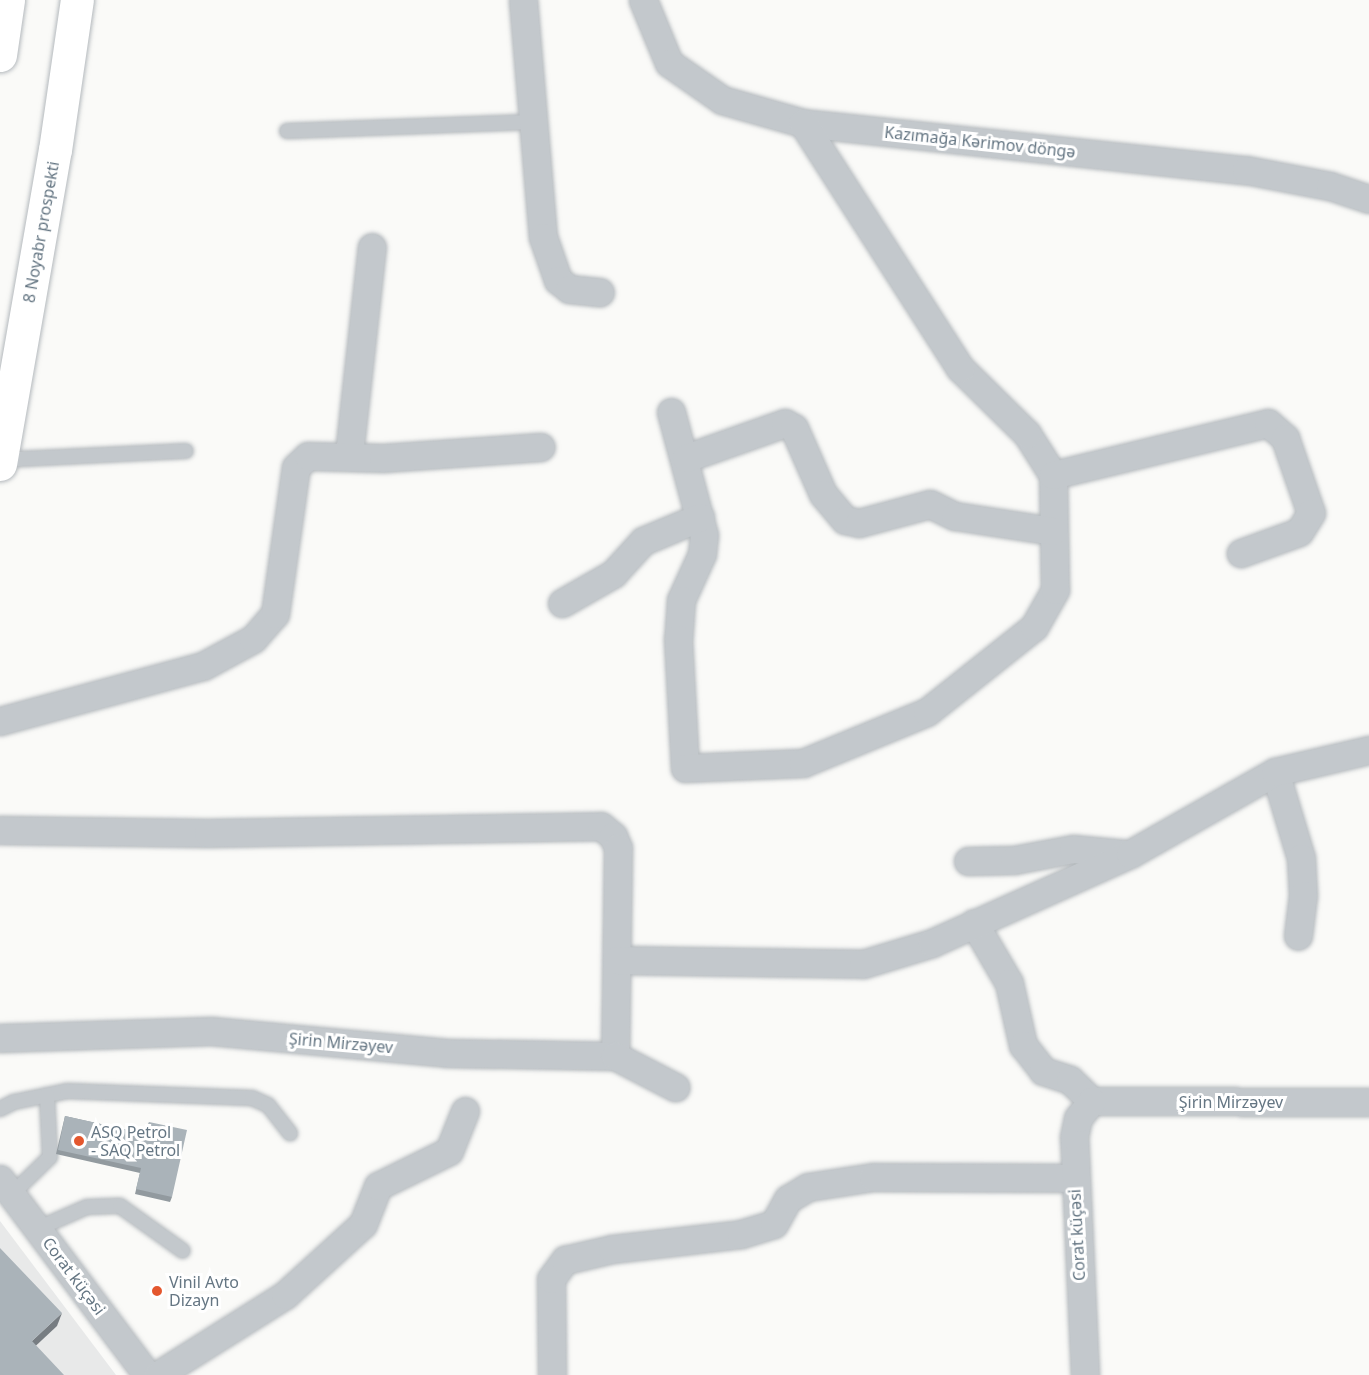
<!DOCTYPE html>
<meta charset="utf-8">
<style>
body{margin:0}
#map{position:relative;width:1369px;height:1375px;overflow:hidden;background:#fafaf8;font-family:"Noto Sans",sans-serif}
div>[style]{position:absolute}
.built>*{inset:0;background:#e8e9e9}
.roads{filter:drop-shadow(0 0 2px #b4b9bd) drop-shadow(0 0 2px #b4b9bd)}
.service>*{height:14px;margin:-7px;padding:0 7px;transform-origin:7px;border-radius:7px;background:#c3c8cc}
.minor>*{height:27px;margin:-13.5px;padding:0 13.5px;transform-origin:13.5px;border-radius:13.5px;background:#c3c8cc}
.trunk>*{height:33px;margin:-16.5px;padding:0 16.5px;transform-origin:16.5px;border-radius:16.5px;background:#fff}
.wall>*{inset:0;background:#929a9f}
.shaded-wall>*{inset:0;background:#777d82}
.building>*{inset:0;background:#aab3b9}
.dots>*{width:16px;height:16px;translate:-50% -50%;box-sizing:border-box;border:3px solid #fff;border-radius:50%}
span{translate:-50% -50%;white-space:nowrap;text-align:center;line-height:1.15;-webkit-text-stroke:6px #fff;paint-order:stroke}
.street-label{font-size:16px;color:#657683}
.poi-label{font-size:16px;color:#657683}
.left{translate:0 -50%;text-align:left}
</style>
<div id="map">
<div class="built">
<i style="clip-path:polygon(0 1221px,116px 1375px,0 1375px)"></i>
</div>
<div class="roads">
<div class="service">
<i style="left:287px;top:131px;width:243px;rotate:-2.1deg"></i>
<i style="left:1px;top:460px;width:185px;rotate:-2.8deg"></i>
<i style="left:0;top:1109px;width:16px;rotate:-27deg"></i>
<i style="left:14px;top:1102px;width:54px;rotate:-11.7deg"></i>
<i style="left:67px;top:1091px;width:185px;rotate:2.2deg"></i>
<i style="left:252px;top:1098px;width:17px;rotate:24deg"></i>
<i style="left:268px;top:1105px;width:36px;rotate:52deg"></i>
<i style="left:12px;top:1194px;width:53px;rotate:-44.2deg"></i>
<i style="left:50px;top:1157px;width:62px;rotate:-92.8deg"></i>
<i style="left:39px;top:1228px;width:52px;rotate:-23.6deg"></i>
<i style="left:87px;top:1207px;width:33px;rotate:-2deg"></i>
<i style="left:120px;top:1206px;width:77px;rotate:35.5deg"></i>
</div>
<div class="minor">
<i style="left:523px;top:0;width:238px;rotate:85.2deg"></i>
<i style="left:543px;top:237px;width:46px;rotate:70.8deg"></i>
<i style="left:558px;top:280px;width:14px;rotate:39deg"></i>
<i style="left:569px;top:289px;width:31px;rotate:6deg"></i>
<i style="left:643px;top:0;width:68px;rotate:67.6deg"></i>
<i style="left:669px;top:63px;width:65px;rotate:34.9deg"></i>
<i style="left:722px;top:100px;width:84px;rotate:15.9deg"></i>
<i style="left:803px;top:123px;width:445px;rotate:6.1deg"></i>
<i style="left:1246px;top:170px;width:86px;rotate:10.8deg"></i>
<i style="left:1330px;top:186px;width:41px;rotate:18.4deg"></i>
<i style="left:671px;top:412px;width:127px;rotate:75deg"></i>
<i style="left:704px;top:535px;width:19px;rotate:96deg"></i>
<i style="left:702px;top:554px;width:51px;rotate:114.5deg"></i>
<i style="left:681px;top:600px;width:39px;rotate:94deg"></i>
<i style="left:678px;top:639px;width:129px;rotate:86.9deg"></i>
<i style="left:685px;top:768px;width:118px;rotate:-2.4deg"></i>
<i style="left:803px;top:763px;width:134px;rotate:-22.4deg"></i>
<i style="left:927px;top:712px;width:137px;rotate:-38.5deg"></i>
<i style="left:1034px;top:627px;width:43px;rotate:-60.4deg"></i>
<i style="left:1055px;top:590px;width:115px;rotate:-91deg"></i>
<i style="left:1053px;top:475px;width:49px;rotate:-122.4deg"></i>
<i style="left:1027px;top:434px;width:94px;rotate:-135.4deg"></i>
<i style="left:960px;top:368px;width:291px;rotate:-122.7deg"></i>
<i style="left:349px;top:454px;width:208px;rotate:-83.7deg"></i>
<i style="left:686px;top:458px;width:105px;rotate:-19.5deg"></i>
<i style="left:785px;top:423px;width:10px;rotate:29deg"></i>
<i style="left:794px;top:428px;width:72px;rotate:66.3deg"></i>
<i style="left:823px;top:494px;width:34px;rotate:50deg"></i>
<i style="left:845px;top:520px;width:14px;rotate:12deg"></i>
<i style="left:859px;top:523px;width:73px;rotate:-15deg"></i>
<i style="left:930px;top:504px;width:28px;rotate:26deg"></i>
<i style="left:955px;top:516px;width:99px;rotate:8.7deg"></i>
<i style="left:1053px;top:475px;width:221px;rotate:-13.6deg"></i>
<i style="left:1268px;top:423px;width:23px;rotate:41deg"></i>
<i style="left:1285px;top:438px;width:79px;rotate:70.9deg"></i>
<i style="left:1311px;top:513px;width:22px;rotate:122deg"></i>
<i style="left:1299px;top:532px;width:62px;rotate:160.1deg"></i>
<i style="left:562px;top:603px;width:59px;rotate:-29.6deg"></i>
<i style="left:613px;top:574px;width:45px;rotate:-47.7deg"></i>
<i style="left:643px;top:541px;width:62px;rotate:-22.8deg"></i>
<i style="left:0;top:721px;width:210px;rotate:-15.2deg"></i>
<i style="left:203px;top:666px;width:57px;rotate:-28.4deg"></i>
<i style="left:253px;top:639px;width:33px;rotate:-49deg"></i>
<i style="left:275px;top:614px;width:148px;rotate:-81.9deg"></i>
<i style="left:296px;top:467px;width:16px;rotate:-43deg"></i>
<i style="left:308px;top:456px;width:75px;rotate:1.5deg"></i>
<i style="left:383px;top:458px;width:158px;rotate:-4deg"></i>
<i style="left:1275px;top:772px;width:90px;rotate:73.2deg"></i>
<i style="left:1301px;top:858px;width:37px;rotate:87deg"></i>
<i style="left:1303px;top:895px;width:41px;rotate:97deg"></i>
<i style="left:0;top:830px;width:208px;rotate:0.8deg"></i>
<i style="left:208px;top:833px;width:393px;rotate:-1deg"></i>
<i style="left:601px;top:826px;width:16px;rotate:40deg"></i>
<i style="left:613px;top:836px;width:13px;rotate:67deg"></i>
<i style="left:618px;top:848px;width:208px;rotate:90.8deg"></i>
<i style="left:968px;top:861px;width:46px;rotate:-1.2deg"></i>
<i style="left:1014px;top:860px;width:60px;rotate:-10.6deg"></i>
<i style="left:1073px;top:849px;width:53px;rotate:5.4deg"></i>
<i style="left:974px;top:923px;width:69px;rotate:59.7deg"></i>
<i style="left:1009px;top:983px;width:64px;rotate:77.3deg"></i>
<i style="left:1023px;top:1045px;width:33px;rotate:52deg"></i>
<i style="left:1043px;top:1071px;width:28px;rotate:18deg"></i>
<i style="left:1070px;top:1080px;width:30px;rotate:44deg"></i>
<i style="left:617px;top:960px;width:246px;rotate:0.9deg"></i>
<i style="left:863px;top:964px;width:72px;rotate:-16.9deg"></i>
<i style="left:932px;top:943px;width:217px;rotate:-24.2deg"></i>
<i style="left:1130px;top:854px;width:167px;rotate:-29.5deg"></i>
<i style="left:1275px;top:772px;width:97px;rotate:-13.2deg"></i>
<i style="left:0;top:1038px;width:211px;rotate:-1.9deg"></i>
<i style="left:211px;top:1031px;width:237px;rotate:5.3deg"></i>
<i style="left:447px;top:1053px;width:168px;rotate:1deg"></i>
<i style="left:615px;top:1056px;width:68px;rotate:27.3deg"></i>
<i style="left:1092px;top:1101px;width:277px;rotate:0.2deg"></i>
<i style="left:0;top:1179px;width:245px;rotate:53.1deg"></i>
<i style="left:158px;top:1375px;width:150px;rotate:-32.2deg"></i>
<i style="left:285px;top:1295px;width:105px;rotate:-42.3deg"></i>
<i style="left:363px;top:1224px;width:41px;rotate:-68.5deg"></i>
<i style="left:378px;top:1186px;width:79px;rotate:-26.2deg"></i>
<i style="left:449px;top:1151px;width:43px;rotate:-68.2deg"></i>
<i style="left:552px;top:1375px;width:96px;rotate:-90.6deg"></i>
<i style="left:551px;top:1279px;width:24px;rotate:-54deg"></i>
<i style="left:565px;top:1260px;width:48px;rotate:-13.2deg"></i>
<i style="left:612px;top:1249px;width:130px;rotate:-6.6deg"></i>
<i style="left:741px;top:1234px;width:34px;rotate:-17deg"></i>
<i style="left:774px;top:1224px;width:29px;rotate:-61deg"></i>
<i style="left:788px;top:1199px;width:23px;rotate:-31deg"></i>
<i style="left:808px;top:1187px;width:66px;rotate:-8.7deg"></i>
<i style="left:873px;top:1177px;width:201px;rotate:0.3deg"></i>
<i style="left:1085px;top:1375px;width:238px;rotate:-92.6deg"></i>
<i style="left:1074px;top:1137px;width:19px;rotate:-78deg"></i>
<i style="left:1078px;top:1118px;width:22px;rotate:-51deg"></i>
</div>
<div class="trunk">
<i style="left:0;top:55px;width:56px;rotate:-81.7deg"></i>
<i style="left:0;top:464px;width:319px;rotate:-80.1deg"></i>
<i style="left:55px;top:150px;width:152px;rotate:-81.7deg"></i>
</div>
</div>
<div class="wall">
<i style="clip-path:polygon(65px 1116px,145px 1134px,149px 1122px,172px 1197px,170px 1202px,135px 1194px,140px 1173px,56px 1154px)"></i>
</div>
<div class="shaded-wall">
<i style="clip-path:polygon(62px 1313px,57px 1326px,27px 1354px,32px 1341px)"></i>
</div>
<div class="building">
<i style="clip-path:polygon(65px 1116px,146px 1134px,149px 1122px,187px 1130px,172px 1197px,136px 1189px,141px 1168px,58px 1150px)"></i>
<i style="clip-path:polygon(0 1248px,62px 1313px,32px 1341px,64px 1375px,0 1375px)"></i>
</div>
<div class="dots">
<i style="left:79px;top:1141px;background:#e4572e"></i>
<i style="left:157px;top:1291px;background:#e4572e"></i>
</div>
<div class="street-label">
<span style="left:980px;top:142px;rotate:6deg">Kazımağa Kərimov döngə</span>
<span style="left:41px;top:232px;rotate:-80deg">8 Noyabr prospekti</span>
<span style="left:341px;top:1043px;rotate:5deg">Şirin Mirzəyev</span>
<span style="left:1231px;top:1102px">Şirin Mirzəyev</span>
<span style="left:1077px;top:1235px;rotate:-93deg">Corat küçəsi</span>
<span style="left:74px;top:1276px;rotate:53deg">Corat küçəsi</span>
</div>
<div class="poi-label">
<span class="left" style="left:91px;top:1141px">ASQ Petrol<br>- SAQ Petrol</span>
<span class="left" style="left:169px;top:1291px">Vinil Avto<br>Dizayn</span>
</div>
</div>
